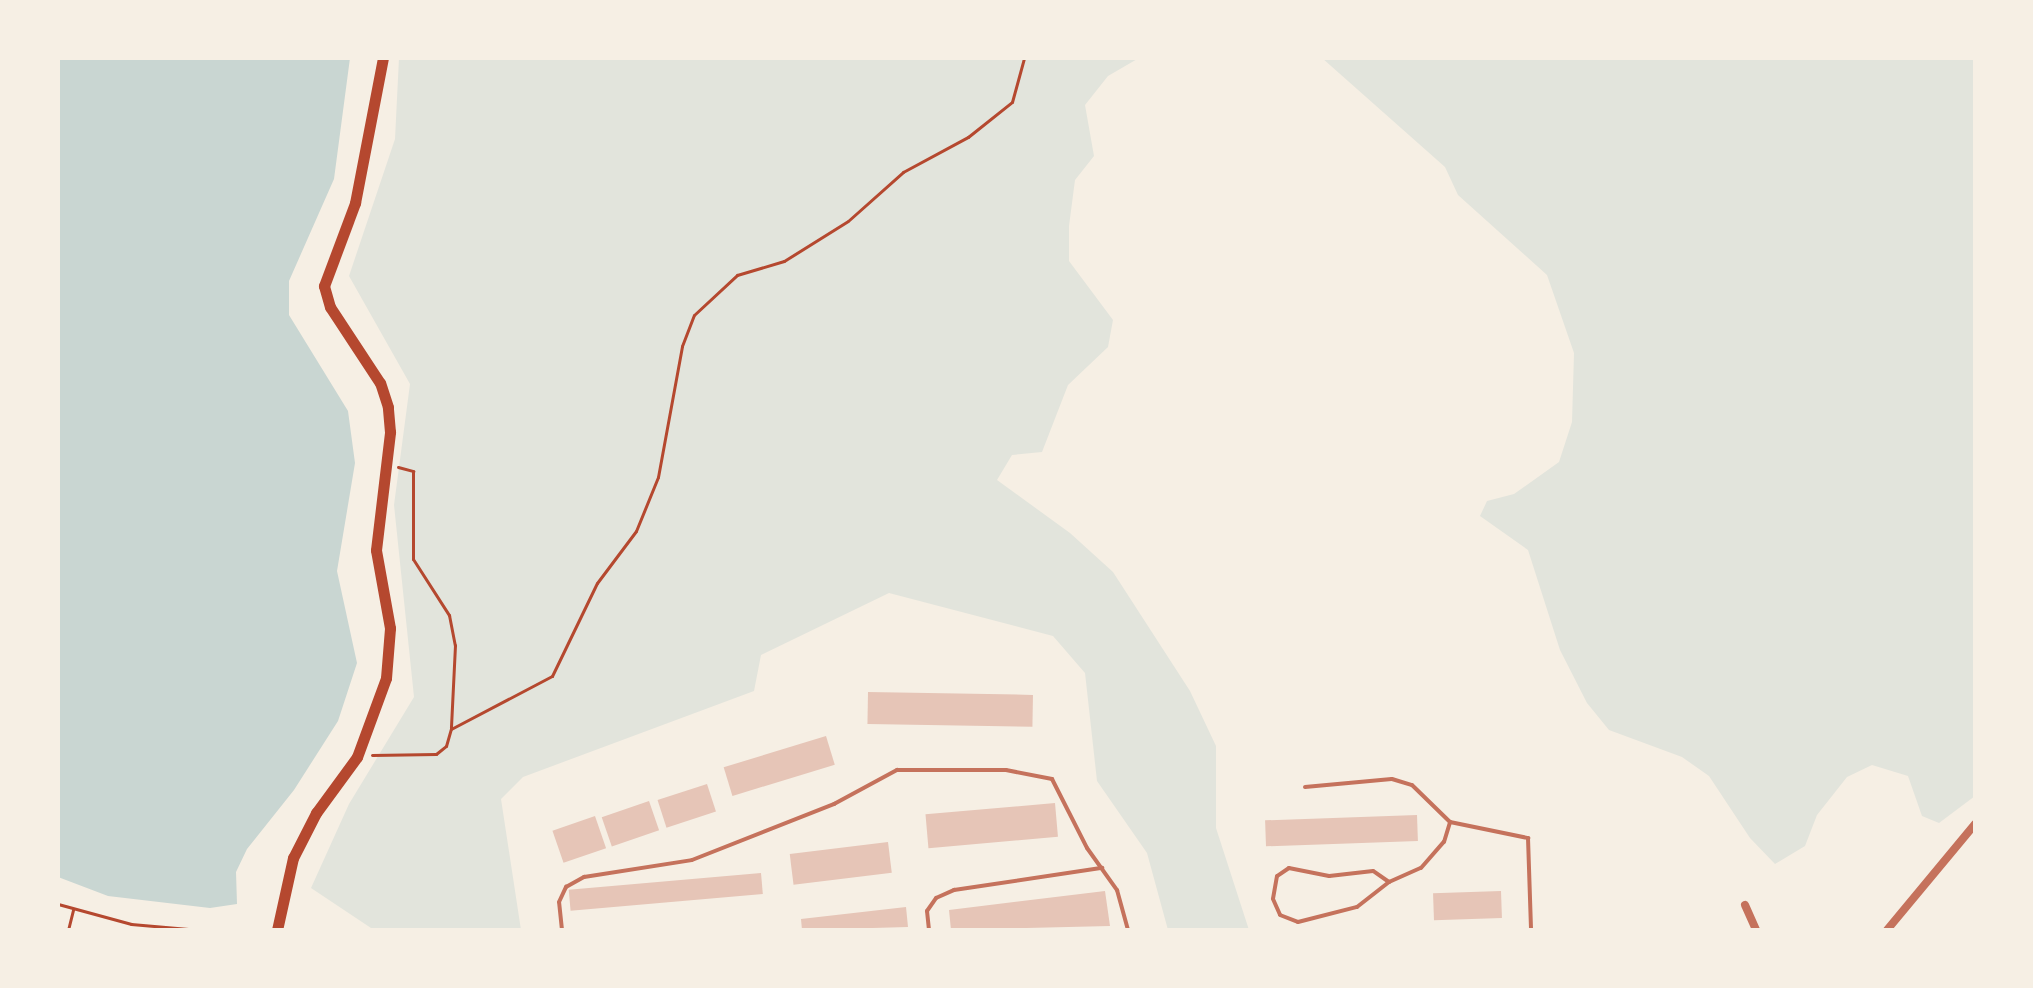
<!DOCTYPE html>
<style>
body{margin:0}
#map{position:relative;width:2033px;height:988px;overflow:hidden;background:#f6efe4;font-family:Merriweather,serif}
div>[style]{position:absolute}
.green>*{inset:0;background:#e2e4dc}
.water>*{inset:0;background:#c9d6d2}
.building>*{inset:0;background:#e6c5b7;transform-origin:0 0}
.path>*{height:3px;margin:-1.5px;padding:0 1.5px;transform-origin:1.5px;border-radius:1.5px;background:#b5482f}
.service>*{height:4px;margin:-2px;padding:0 2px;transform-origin:2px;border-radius:2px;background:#c5725c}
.minor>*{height:8px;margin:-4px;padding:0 4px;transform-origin:4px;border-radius:4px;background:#c5725c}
.secondary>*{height:11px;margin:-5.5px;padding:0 5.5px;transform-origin:5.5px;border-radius:5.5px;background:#b5482f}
span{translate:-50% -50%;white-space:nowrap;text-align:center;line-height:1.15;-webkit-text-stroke:8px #f6efe4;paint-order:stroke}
.frame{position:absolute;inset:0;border:60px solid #f6efe4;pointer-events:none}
</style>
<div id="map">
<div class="green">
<i style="clip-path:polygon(399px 58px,1139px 58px,1108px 76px,1085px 105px,1094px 156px,1075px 180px,1069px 226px,1069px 261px,1113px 320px,1108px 347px,1068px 385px,1042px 452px,1012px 455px,997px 480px,1070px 533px,1113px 572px,1190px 691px,1216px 746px,1216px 828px,1249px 930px,1168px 930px,1147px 853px,1097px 781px,1085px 673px,1053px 636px,889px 593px,761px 655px,754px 691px,523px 777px,501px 799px,521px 930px,374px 930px,311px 888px,349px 804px,414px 697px,394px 505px,410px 384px,349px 276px,395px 139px)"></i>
<i style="clip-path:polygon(1322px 58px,1975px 58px,1975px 796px,1939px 823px,1922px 816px,1908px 776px,1872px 765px,1847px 777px,1817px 815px,1805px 846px,1775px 864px,1750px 838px,1709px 776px,1682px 757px,1609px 730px,1587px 703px,1560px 650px,1528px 550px,1480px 516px,1487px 501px,1514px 494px,1559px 462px,1572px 422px,1574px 353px,1547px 275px,1458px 195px,1445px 167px)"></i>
</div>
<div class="water">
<i style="clip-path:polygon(58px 58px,350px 58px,334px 179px,289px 281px,289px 315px,348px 411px,355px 463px,337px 571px,357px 663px,338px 721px,294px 790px,247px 849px,236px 872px,237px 904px,210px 908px,108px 896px,58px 877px)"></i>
</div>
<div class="building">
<i style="left:868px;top:692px;width:165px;height:32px;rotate:1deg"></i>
<i style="left:826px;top:736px;width:30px;height:107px;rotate:73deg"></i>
<i style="left:707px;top:784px;width:29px;height:52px;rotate:72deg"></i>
<i style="left:649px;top:801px;width:31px;height:50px;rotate:71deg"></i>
<i style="left:1055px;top:803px;width:34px;height:130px;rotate:85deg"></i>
<i style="left:1417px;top:815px;width:26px;height:152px;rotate:88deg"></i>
<i style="left:595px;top:816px;width:34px;height:45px;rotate:71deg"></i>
<i style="left:888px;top:842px;width:31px;height:99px;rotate:83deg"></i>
<i style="left:761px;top:873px;width:21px;height:193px;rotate:85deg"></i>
<i style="clip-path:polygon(1105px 891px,1110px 926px,951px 930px,949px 910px)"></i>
<i style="left:1501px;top:891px;width:27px;height:68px;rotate:88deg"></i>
<i style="clip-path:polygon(906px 907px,908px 927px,802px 930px,801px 919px)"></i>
</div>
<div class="path">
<i style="left:398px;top:467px;width:16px;rotate:15deg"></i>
<i style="left:413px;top:471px;width:88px;rotate:90deg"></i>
<i style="left:413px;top:559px;width:67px;rotate:57.3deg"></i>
<i style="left:449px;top:615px;width:31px;rotate:79deg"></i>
<i style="left:455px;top:645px;width:83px;rotate:92.8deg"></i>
<i style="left:372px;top:755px;width:64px;rotate:-0.9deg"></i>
<i style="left:436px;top:754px;width:13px;rotate:-39deg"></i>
<i style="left:446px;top:746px;width:18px;rotate:-74deg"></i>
<i style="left:451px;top:729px;width:114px;rotate:-27.7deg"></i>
<i style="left:552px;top:676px;width:103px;rotate:-64.2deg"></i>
<i style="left:597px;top:583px;width:65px;rotate:-53.1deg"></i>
<i style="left:636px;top:531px;width:58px;rotate:-67.8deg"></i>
<i style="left:658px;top:477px;width:133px;rotate:-79.6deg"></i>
<i style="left:682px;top:346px;width:33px;rotate:-69deg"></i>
<i style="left:694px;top:315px;width:59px;rotate:-42.9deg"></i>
<i style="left:737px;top:275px;width:49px;rotate:-16.6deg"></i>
<i style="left:784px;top:261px;width:75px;rotate:-32deg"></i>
<i style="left:848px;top:221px;width:74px;rotate:-41.7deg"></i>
<i style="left:903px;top:172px;width:74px;rotate:-28.3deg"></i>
<i style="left:968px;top:137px;width:56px;rotate:-38.5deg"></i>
<i style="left:1012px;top:102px;width:46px;rotate:-74.7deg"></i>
<i style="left:58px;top:904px;width:76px;rotate:15.3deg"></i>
<i style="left:131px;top:924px;width:69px;rotate:5deg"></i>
<i style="left:68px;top:930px;width:21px;rotate:-76deg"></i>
</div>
<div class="service">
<i style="left:1305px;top:787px;width:87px;rotate:-5.3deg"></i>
<i style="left:1392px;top:779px;width:21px;rotate:17deg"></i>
<i style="left:1412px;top:785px;width:53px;rotate:44.2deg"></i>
<i style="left:1450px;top:822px;width:80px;rotate:11.6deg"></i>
<i style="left:1528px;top:838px;width:92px;rotate:88.1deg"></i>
<i style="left:1389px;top:882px;width:19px;rotate:-145deg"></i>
<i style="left:1373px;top:871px;width:44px;rotate:173.5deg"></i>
<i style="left:1329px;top:876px;width:41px;rotate:-168.7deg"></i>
<i style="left:1289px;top:868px;width:14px;rotate:146deg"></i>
<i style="left:1277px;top:876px;width:23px;rotate:100deg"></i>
<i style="left:1273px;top:899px;width:17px;rotate:66deg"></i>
<i style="left:1280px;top:915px;width:19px;rotate:21deg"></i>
<i style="left:1298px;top:922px;width:61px;rotate:-14.3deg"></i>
<i style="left:1357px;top:907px;width:41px;rotate:-38deg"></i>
<i style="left:1389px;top:882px;width:35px;rotate:-24deg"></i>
<i style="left:1421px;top:868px;width:35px;rotate:-49deg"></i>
<i style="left:1444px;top:842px;width:21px;rotate:-73deg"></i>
<i style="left:562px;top:930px;width:28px;rotate:-96deg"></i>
<i style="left:559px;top:902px;width:17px;rotate:-65deg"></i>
<i style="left:566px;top:887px;width:21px;rotate:-29deg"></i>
<i style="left:584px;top:877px;width:109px;rotate:-8.9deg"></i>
<i style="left:692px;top:860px;width:153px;rotate:-21.5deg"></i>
<i style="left:834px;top:804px;width:72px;rotate:-28.4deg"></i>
<i style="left:897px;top:770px;width:109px"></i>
<i style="left:1006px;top:770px;width:47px;rotate:11.1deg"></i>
<i style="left:1052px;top:779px;width:77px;rotate:63.1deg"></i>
<i style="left:1087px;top:848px;width:52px;rotate:54.5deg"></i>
<i style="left:1117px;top:890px;width:41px;rotate:74.6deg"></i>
<i style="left:929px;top:930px;width:19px;rotate:-96deg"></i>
<i style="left:927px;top:911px;width:16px;rotate:-55deg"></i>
<i style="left:936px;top:898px;width:20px;rotate:-24deg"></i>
<i style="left:954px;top:890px;width:150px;rotate:-8.5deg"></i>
</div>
<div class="minor">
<i style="left:1745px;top:905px;width:27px;rotate:66deg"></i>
<i style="left:1887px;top:930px;width:138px;rotate:-50.3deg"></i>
</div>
<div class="secondary">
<i style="left:277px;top:930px;width:74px;rotate:-77.5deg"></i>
<i style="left:293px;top:858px;width:51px;rotate:-62.9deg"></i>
<i style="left:316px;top:813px;width:69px;rotate:-53.8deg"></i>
<i style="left:357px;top:757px;width:84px;rotate:-69.8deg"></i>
<i style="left:386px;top:678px;width:50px;rotate:-85.4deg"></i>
<i style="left:390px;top:628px;width:79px;rotate:-100.2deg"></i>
<i style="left:376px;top:550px;width:119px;rotate:-83.2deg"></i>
<i style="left:390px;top:432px;width:25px;rotate:-95deg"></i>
<i style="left:388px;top:407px;width:25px;rotate:-108deg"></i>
<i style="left:380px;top:383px;width:91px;rotate:-123.3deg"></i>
<i style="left:330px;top:307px;width:22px;rotate:-106deg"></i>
<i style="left:324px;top:286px;width:89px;rotate:-69.5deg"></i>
<i style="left:355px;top:203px;width:148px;rotate:-79.1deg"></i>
</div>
<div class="frame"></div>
</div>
